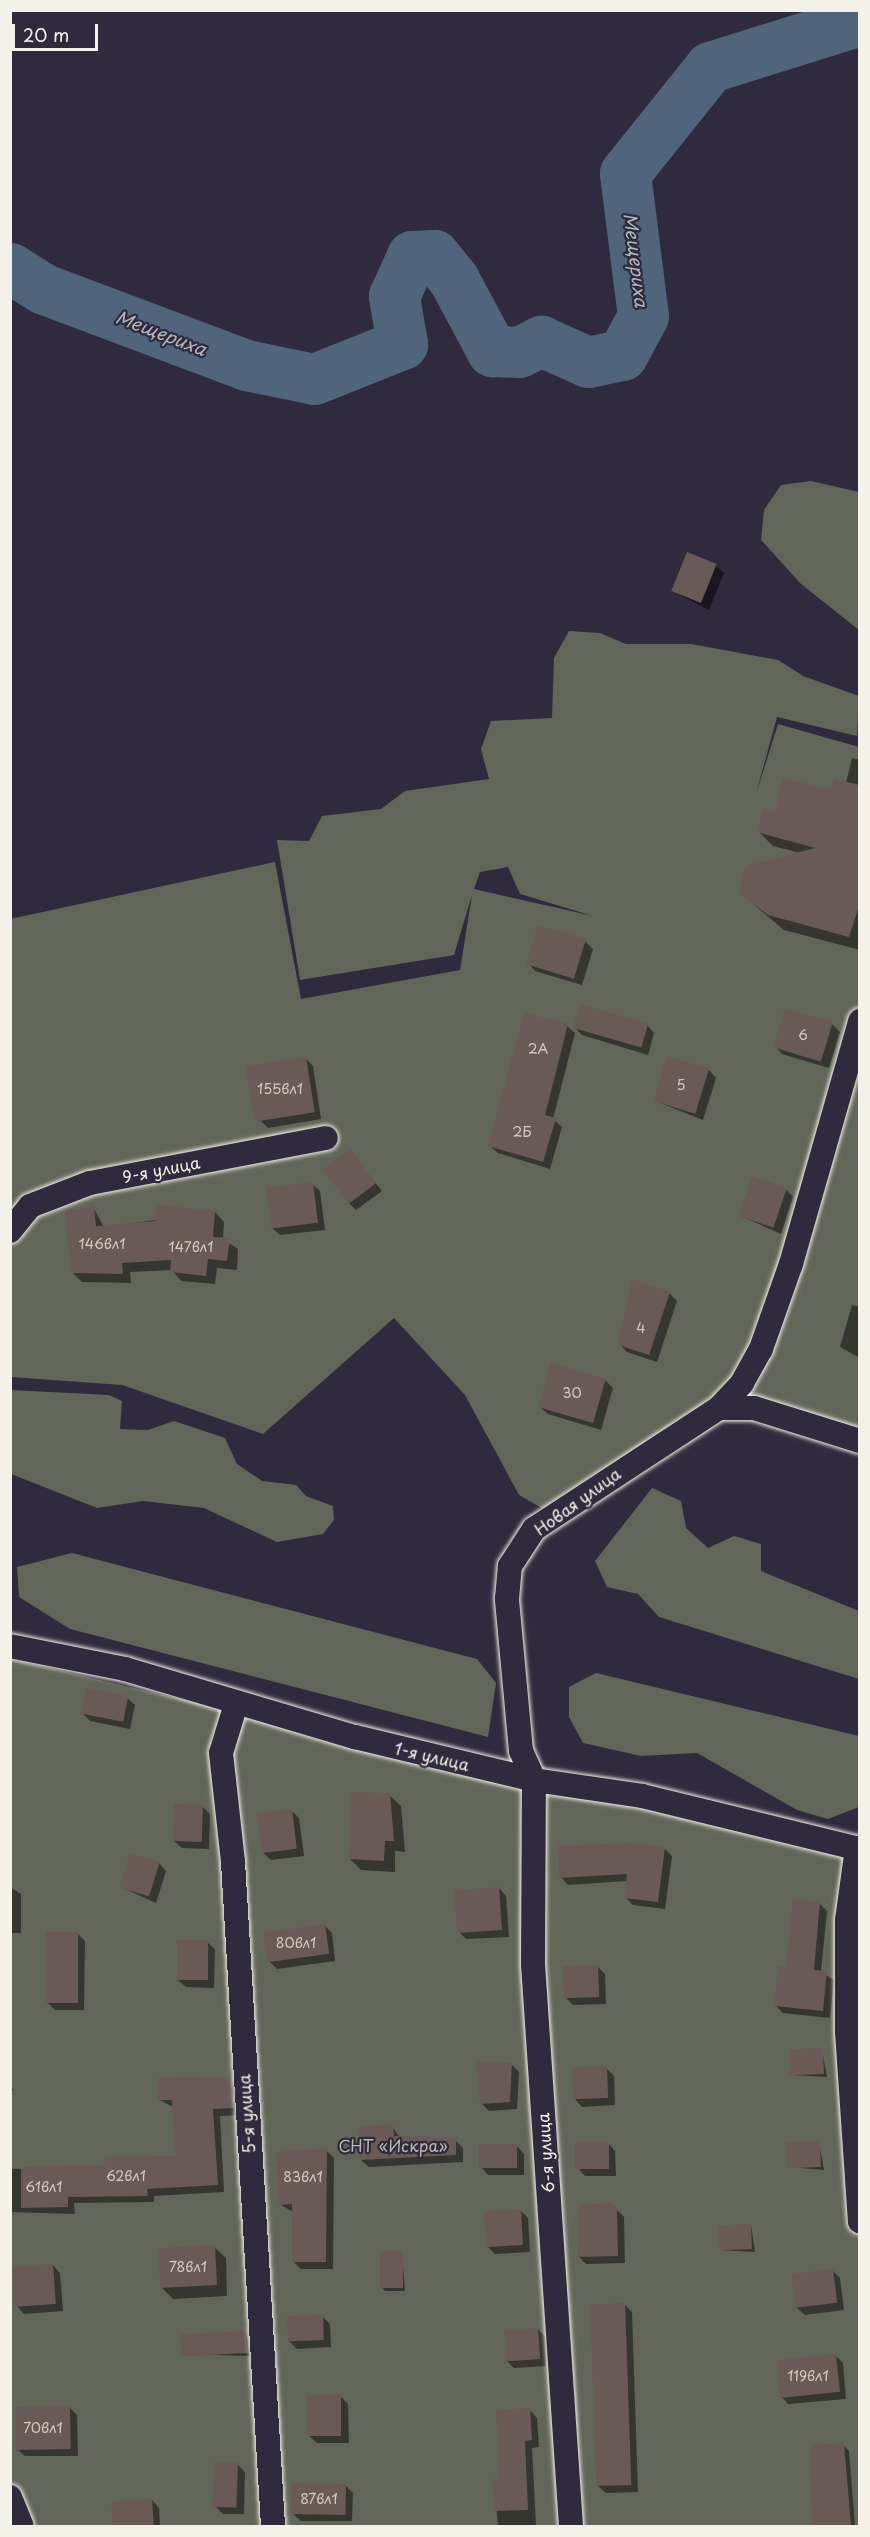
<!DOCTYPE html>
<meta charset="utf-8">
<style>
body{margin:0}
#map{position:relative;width:870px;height:2537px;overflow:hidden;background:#2f2a3d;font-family:"Playpen Sans",sans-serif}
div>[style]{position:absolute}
.green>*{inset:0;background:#626658}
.shadow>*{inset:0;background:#0007;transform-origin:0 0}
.river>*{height:51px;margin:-25.5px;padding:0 25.5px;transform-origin:25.5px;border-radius:25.5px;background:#50647c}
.building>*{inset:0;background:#695a57;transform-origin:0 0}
.roads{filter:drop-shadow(0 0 2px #f4f1e8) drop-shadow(0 0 2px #f4f1e8)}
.minor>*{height:24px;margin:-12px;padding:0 12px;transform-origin:12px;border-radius:12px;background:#2f2a3d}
span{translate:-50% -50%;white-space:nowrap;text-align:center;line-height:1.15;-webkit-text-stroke:4.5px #2f2a3d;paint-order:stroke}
.number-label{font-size:14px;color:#d1cbc4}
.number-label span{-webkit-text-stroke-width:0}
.street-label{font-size:16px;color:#f4f1e8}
.park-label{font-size:16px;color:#bab9ae}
.water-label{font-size:18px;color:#b2b9bd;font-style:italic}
.frame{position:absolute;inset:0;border:12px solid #f4f1e8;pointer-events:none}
.scale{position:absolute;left:12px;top:24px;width:86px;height:27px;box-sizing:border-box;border:3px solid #f4f1e8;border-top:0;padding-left:8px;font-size:18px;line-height:21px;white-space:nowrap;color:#f4f1e8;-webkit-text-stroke:4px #2f2a3d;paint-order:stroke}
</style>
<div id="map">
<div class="green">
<i style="clip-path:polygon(811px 481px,859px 492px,859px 630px,801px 584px,761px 540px,764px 510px,781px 485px)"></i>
<i style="clip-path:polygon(evenodd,569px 631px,600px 633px,626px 644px,691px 644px,778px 660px,803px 676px,859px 696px,857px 736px,777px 717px,756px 794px,778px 724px,859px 747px,859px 1449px,734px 1408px,563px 1520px,519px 1495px,465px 1395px,394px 1318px,263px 1434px,122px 1385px,11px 1377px,10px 919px,275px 862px,301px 999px,460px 970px,472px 895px,454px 955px,300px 980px,277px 840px,309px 841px,322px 816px,381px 809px,405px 791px,489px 779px,481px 749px,491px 721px,552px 718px,554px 658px,569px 631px,508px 867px,520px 894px,593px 916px,474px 889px,480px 872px,508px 867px)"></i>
<i style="clip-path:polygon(11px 1390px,109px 1395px,122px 1401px,120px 1429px,148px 1430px,174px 1421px,225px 1438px,237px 1464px,262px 1481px,296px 1485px,306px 1496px,333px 1506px,334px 1520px,323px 1534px,277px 1542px,204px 1508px,143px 1501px,97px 1508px,11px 1474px)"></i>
<i style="clip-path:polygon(652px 1488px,681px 1501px,686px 1528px,708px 1548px,734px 1536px,761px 1544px,761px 1571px,859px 1611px,859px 1679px,659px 1617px,638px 1594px,607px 1587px,595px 1561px)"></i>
<i style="clip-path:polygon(72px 1553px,477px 1659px,496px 1683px,488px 1737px,70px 1629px,19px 1597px,17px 1567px)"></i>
<i style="clip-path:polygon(11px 1659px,859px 1860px,859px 2526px,11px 2526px)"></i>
<i style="clip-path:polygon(596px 1673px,859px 1736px,859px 1807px,828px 1819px,797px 1810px,697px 1753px,641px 1756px,583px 1743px,569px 1717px,569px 1687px)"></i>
</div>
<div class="shadow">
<i style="clip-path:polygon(716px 566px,724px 573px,709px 610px,672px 591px)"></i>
<i style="clip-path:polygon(852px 758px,860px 760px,860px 950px,784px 930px,741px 894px,800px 853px,773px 846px,758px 831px,776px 814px,846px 783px)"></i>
<i style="clip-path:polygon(585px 941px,593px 949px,582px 985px,535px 971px,528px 963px)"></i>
<i style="clip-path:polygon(832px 1024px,840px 1032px,829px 1068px,782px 1054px,775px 1046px)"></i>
<i style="clip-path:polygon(647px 1025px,654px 1033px,648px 1055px,582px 1035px,575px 1028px)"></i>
<i style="clip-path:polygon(567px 1026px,575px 1033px,553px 1119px,562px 1127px,550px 1169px,498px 1153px,490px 1146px)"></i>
<i style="clip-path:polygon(305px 1058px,313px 1066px,321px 1119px,268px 1128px,260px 1120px)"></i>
<i style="clip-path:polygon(709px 1070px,716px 1078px,703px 1120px,655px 1101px)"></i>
<i style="clip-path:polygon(350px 1151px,382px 1191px,356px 1210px,349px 1203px)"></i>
<i style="clip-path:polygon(312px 1184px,320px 1191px,325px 1230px,280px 1235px,272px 1228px)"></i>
<i style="clip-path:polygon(786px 1189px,793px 1197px,781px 1234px,741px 1216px)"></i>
<i style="clip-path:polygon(94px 1209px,104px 1227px,215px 1212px,224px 1222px,223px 1239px,238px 1249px,237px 1270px,217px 1268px,215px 1284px,181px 1281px,172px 1270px,130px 1272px,131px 1283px,82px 1282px,72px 1272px)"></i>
<i style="clip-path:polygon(669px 1293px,677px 1301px,657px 1362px,627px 1352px,619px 1344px)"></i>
<i style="clip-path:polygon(852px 1305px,860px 1307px,860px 1358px,840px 1347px)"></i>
<i style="clip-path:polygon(605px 1380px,613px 1388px,601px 1430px,548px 1414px,540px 1407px)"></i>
<i style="clip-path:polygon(127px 1698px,135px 1705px,130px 1729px,90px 1721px,82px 1713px)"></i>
<i style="clip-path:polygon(389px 1795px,401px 1806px,405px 1852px,395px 1851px,395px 1872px,361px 1870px,350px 1859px)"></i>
<i style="clip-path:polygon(202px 1806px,210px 1814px,209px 1849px,182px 1848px,174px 1841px)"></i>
<i style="clip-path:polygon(291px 1810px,299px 1818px,304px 1856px,271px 1860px,263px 1853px)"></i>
<i style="clip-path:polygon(665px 1849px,672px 1856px,665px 1909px,633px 1905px,625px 1897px,627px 1881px,568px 1885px,561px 1877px)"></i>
<i style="clip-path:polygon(159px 1863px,166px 1871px,156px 1903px,121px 1887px)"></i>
<i style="clip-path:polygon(10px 1887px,21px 1894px,21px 1933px,10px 1933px)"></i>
<i style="clip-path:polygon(499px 1888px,506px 1896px,509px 1937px,466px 1939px,458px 1931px)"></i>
<i style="clip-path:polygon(820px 1904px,827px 1911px,821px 1972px,834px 1980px,830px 2018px,783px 2013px,776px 2006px,788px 1969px)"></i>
<i style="clip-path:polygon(324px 1925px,332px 1933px,335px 1961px,277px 1969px,270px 1962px)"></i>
<i style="clip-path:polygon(77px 1933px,85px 1941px,84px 2010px,55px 2010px,47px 2002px)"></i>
<i style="clip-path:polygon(207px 1942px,215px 1949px,214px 1988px,186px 1987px,178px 1980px)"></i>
<i style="clip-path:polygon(597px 1966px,605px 1974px,606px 2004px,573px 2005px,566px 1998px)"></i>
<i style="clip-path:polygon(822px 2050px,827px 2077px,792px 2075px)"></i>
<i style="clip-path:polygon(512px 2065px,519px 2072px,517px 2109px,489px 2111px,481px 2103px)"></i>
<i style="clip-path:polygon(606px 2068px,614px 2076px,615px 2105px,582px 2107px,575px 2099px)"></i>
<i style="clip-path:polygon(231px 2080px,238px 2087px,240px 2115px,220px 2116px,224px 2192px,154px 2196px,154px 2202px,74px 2203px,75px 2214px,10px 2212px,10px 2169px,106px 2167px,176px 2157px,173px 2107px,160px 2100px)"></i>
<i style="left:10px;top:2087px;width:4px;height:37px;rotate:34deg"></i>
<i style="clip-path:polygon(392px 2126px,400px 2138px,456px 2141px,463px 2148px,463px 2162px,369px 2167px,361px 2160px)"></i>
<i style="clip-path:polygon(819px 2142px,824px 2170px,789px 2167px)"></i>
<i style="clip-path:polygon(608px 2143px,615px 2151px,616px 2176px,585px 2176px,578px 2168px)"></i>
<i style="clip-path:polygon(517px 2146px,524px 2154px,524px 2175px,488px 2175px,481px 2167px)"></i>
<i style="clip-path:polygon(326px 2150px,334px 2158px,333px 2269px,301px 2269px,294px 2262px,293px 2212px,281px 2205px)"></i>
<i style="clip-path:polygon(616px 2209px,624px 2217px,625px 2263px,586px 2264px,579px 2257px)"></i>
<i style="clip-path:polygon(520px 2210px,528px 2218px,530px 2252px,495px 2254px,488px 2247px)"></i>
<i style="clip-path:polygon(751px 2225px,755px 2252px,720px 2250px)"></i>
<i style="clip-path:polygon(214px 2247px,226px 2258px,227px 2296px,173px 2299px,162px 2288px)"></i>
<i style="clip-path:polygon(402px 2252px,405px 2291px,385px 2291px,382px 2287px)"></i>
<i style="clip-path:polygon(53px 2265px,60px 2273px,63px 2311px,24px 2314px,17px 2306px)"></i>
<i style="clip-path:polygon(832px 2270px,840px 2278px,844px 2310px,805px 2315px,797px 2308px)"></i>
<i style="clip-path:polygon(624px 2304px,632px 2312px,638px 2492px,606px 2493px,598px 2486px)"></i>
<i style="clip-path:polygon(322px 2316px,330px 2324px,331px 2347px,297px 2349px,289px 2341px)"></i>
<i style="clip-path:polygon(538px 2329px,545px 2337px,546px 2366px,514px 2368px,506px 2360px)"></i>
<i style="clip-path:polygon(246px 2332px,250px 2356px,182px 2354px)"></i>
<i style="clip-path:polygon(836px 2356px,843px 2363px,846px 2399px,788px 2404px,781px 2396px)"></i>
<i style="clip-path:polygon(340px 2396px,348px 2404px,349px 2443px,317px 2443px,309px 2436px)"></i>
<i style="clip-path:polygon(69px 2407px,77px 2415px,78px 2456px,25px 2456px,17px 2449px)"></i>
<i style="clip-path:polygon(530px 2410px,537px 2418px,539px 2447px,532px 2448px,536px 2526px,498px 2526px,494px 2480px,500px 2480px)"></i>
<i style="clip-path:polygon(843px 2445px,849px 2451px,855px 2526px,813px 2526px,812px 2446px)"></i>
<i style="clip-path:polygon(237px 2464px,245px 2472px,244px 2514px,223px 2514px,215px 2506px)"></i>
<i style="clip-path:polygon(345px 2485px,353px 2493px,352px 2521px,301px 2521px,293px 2514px)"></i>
<i style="clip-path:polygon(152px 2500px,159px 2508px,160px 2526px,114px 2526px,113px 2503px)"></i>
</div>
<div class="river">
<i style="left:10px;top:268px;width:40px;rotate:32deg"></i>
<i style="left:44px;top:289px;width:216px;rotate:20.6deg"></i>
<i style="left:246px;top:365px;width:69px;rotate:11.6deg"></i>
<i style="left:314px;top:379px;width:95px;rotate:-21.7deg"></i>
<i style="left:402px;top:344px;width:49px;rotate:-99.5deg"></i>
<i style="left:394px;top:296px;width:44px;rotate:-65.8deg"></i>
<i style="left:412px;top:256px;width:22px;rotate:-3deg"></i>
<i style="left:434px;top:255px;width:32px;rotate:51deg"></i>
<i style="left:454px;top:280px;width:81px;rotate:61.8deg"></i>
<i style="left:492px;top:351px;width:27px;rotate:2deg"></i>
<i style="left:519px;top:352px;width:25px;rotate:-27deg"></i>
<i style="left:541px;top:341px;width:51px;rotate:24.1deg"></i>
<i style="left:588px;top:362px;width:35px;rotate:-12deg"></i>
<i style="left:622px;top:355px;width:44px;rotate:-61.7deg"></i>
<i style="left:643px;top:316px;width:144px;rotate:-97.2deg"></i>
<i style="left:625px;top:173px;width:136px;rotate:-51.3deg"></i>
<i style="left:710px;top:67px;width:157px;rotate:-17.4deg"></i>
</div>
<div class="building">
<i style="left:687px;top:552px;width:32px;height:42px;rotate:22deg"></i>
<i style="clip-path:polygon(783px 778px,831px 790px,834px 779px,860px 785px,860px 903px,849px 937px,768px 915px,739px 894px,745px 866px,815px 848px,757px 832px,763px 809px,775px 812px)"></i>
<i style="left:538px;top:925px;width:50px;height:41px;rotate:17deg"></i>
<i style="left:580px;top:1004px;width:71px;height:25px;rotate:16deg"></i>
<i style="left:785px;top:1008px;width:50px;height:41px;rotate:17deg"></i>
<i style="clip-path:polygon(524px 1013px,568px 1024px,545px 1115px,556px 1118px,543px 1162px,488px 1146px)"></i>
<i style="left:667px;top:1056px;width:44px;height:47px;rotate:17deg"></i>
<i style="left:306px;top:1057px;width:56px;height:61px;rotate:81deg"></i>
<i style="left:350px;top:1149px;width:43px;height:34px;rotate:53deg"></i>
<i style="left:752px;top:1176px;width:37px;height:42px;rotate:19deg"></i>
<i style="left:313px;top:1182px;width:41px;height:47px;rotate:83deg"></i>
<i style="clip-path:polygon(157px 1205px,215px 1211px,213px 1237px,230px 1238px,227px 1261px,208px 1259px,206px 1276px,170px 1272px,171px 1260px,122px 1263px,123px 1274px,71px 1273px,65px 1210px,94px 1207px,96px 1226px,155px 1221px)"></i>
<i style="clip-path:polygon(632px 1279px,670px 1292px,649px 1355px,618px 1345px)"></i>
<i style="left:551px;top:1363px;width:57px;height:46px;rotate:16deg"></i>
<i style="left:86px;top:1688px;width:43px;height:26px;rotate:11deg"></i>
<i style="clip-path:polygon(351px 1792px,390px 1793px,394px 1841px,385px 1841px,384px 1861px,349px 1859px)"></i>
<i style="left:174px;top:1804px;width:29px;height:37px;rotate:2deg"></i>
<i style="left:292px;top:1809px;width:40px;height:35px;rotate:83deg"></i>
<i style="clip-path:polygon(630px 1843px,665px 1847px,658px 1902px,624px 1898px,627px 1874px,559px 1878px,558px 1846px)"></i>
<i style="left:130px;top:1853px;width:31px;height:36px;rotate:17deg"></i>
<i style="left:499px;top:1887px;width:43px;height:45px;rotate:86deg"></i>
<i style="clip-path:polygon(793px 1900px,820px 1902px,814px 1970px,827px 1971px,823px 2011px,774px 2006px,778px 1966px,786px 1967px)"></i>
<i style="left:325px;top:1924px;width:30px;height:62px;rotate:82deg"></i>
<i style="left:46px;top:1932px;width:32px;height:71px"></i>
<i style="left:177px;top:1940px;width:31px;height:40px"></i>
<i style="left:598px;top:1965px;width:32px;height:35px;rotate:88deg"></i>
<i style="left:823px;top:2048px;width:26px;height:34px;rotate:88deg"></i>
<i style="clip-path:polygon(476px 2062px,512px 2063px,510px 2102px,480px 2104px)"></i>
<i style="left:607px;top:2066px;width:32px;height:35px;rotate:88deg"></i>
<i style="clip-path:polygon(184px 2077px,232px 2078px,234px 2108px,213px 2109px,218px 2185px,147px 2189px,148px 2196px,68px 2197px,68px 2207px,21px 2208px,21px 2167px,105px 2165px,105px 2157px,175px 2156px,172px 2100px,158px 2100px,158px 2078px)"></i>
<i style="clip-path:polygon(393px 2124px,394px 2136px,456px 2139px,456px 2155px,360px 2160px,358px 2127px)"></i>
<i style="left:820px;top:2141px;width:26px;height:34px;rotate:88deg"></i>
<i style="left:609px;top:2142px;width:27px;height:34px;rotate:90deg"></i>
<i style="left:517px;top:2144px;width:24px;height:38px;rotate:90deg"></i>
<i style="clip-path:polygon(327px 2148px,326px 2262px,292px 2262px,292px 2204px,279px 2205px,276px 2152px)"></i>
<i style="clip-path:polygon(610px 2203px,617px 2208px,618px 2256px,577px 2257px,578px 2205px)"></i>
<i style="left:521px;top:2209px;width:36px;height:37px;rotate:87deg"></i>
<i style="left:751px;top:2224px;width:25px;height:33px;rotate:88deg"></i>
<i style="left:215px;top:2245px;width:40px;height:57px;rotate:87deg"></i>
<i style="left:380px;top:2251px;width:23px;height:37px"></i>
<i style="left:53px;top:2264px;width:40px;height:41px;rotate:86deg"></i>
<i style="left:833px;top:2269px;width:34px;height:42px;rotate:83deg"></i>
<i style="left:625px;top:2303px;width:182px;height:35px;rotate:88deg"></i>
<i style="left:323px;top:2315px;width:25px;height:36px;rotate:88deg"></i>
<i style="left:538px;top:2328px;width:31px;height:34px;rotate:86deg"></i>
<i style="left:246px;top:2331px;width:22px;height:66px;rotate:87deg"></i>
<i style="left:836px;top:2354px;width:38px;height:60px;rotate:84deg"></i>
<i style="left:307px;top:2395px;width:34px;height:41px"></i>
<i style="left:70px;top:2406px;width:43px;height:55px;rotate:89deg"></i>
<i style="clip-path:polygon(530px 2408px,532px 2440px,525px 2441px,528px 2510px,494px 2511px,492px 2479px,499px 2479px,496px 2410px)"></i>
<i style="clip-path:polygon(844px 2443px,851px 2526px,812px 2526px,810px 2445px)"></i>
<i style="left:214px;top:2462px;width:24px;height:45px;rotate:2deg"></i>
<i style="left:292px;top:2483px;width:54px;height:31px;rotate:1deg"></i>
<i style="left:152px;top:2499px;width:27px;height:41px;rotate:86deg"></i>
</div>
<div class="roads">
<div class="minor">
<i style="left:10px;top:1231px;width:32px;rotate:-51deg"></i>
<i style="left:30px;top:1206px;width:64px;rotate:-21deg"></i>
<i style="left:90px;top:1183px;width:240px;rotate:-10.8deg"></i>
<i style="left:719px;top:1408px;width:35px"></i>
<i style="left:754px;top:1408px;width:111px;rotate:17.3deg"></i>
<i style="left:10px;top:1646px;width:117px;rotate:11.3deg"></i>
<i style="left:125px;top:1669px;width:240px;rotate:16.5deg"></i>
<i style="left:355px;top:1737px;width:184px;rotate:13.5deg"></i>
<i style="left:534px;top:1780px;width:109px;rotate:8.4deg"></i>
<i style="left:642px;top:1796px;width:224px;rotate:13.7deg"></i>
<i style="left:236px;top:1704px;width:51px;rotate:107deg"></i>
<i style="left:221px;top:1753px;width:110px;rotate:83.7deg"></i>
<i style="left:233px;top:1862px;width:665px;rotate:86.55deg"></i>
<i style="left:857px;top:1848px;width:73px;rotate:97.9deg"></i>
<i style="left:847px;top:1920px;width:112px;rotate:90deg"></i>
<i style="left:847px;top:2032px;width:190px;rotate:86.1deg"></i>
<i style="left:10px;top:2497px;width:31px;rotate:68deg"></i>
<i style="left:571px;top:2526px;width:563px;rotate:-93.87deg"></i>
<i style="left:533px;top:1964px;width:184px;rotate:-89.7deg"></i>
<i style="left:534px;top:1780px;width:32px;rotate:-114deg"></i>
<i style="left:521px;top:1751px;width:153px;rotate:-95.3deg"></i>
<i style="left:507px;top:1599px;width:33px;rotate:-85deg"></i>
<i style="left:510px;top:1566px;width:44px;rotate:-57deg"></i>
<i style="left:534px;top:1529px;width:221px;rotate:-33.2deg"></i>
<i style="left:719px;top:1408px;width:34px;rotate:-47deg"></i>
<i style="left:742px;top:1383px;width:39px;rotate:-61deg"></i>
<i style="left:761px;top:1349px;width:90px;rotate:-70.6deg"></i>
<i style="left:791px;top:1264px;width:253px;rotate:-74.1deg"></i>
</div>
</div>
<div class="number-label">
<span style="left:803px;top:1035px">6</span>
<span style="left:538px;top:1049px">2А</span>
<span style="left:681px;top:1085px">5</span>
<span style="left:280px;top:1089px">155вл1</span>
<span style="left:522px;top:1132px">2Б</span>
<span style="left:102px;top:1244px">146вл1</span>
<span style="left:191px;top:1247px">147вл1</span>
<span style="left:641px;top:1328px">4</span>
<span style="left:572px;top:1393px">30</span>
<span style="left:296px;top:1943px">80вл1</span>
<span style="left:126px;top:2176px">62вл1</span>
<span style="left:303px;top:2177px">83вл1</span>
<span style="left:44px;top:2187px">61вл1</span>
<span style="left:188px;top:2267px">78вл1</span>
<span style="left:808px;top:2376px">119вл1</span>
<span style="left:43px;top:2428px">70вл1</span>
<span style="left:319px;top:2499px">87вл1</span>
</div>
<div class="street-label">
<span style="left:161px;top:1169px;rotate:-11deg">9-я улица</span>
<span style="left:577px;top:1501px;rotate:-36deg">Новая улица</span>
<span style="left:432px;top:1756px;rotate:13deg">1-я улица</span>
<span style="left:246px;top:2114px;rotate:-94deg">5-я улица</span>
<span style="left:545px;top:2153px;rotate:-94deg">6-я улица</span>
</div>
<div class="park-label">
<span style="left:393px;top:2145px">СНТ «Искра»</span>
</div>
<div class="water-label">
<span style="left:636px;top:260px;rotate:83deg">Мещериха</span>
<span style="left:161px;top:333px;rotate:21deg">Мещериха</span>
</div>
<div class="frame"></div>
<div class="scale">20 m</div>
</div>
